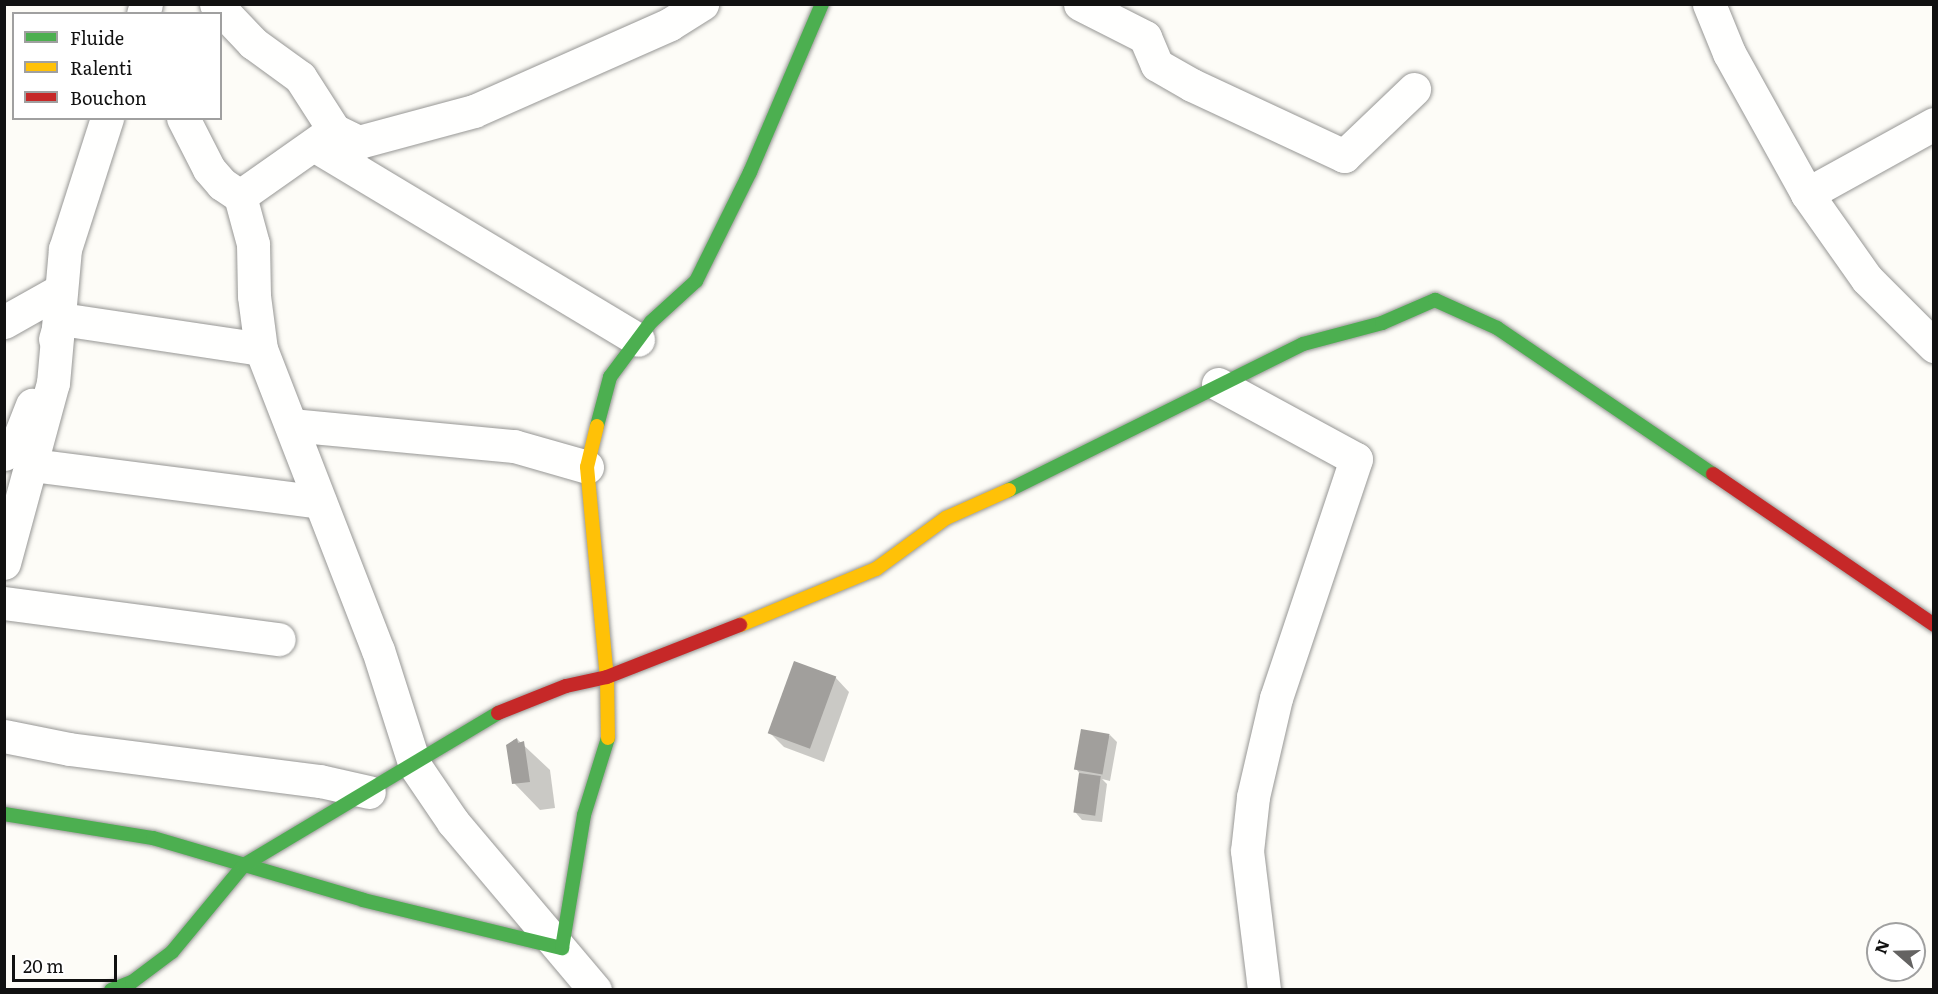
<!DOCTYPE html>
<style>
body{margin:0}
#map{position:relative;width:1938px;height:994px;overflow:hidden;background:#fdfcf7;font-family:Literata,serif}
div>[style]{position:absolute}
.shadow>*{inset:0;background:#0003}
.building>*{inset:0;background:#a19f9c;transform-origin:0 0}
.roads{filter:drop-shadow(0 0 2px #979795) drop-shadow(0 0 2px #979795)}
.street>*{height:33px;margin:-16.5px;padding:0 16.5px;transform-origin:16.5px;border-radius:16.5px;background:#fffffe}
.fast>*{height:14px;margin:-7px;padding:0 7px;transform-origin:7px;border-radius:7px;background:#4caf50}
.slow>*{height:14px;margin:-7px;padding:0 7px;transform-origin:7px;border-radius:7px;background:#ffc107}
.jam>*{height:14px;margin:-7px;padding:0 7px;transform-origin:7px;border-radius:7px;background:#c62828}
span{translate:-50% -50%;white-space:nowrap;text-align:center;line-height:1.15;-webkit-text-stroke:6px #fff;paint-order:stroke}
.frame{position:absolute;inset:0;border:6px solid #111;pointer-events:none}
.legend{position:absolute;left:12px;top:12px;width:210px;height:108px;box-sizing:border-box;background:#fff;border:2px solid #a0a0a0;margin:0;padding:8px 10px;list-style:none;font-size:18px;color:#111}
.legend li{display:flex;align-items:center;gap:12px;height:30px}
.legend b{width:30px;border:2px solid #a0a0a0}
.north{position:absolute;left:1866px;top:922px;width:60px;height:60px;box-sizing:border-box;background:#fff;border:2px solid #a0a0a0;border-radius:50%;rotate:290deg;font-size:16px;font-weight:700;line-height:24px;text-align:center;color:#111}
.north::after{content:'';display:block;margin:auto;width:21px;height:27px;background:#646362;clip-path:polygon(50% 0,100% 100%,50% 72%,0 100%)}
.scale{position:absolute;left:12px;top:955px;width:105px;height:27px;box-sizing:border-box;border:3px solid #111;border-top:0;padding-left:8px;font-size:18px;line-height:21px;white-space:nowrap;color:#111;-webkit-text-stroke:4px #fff;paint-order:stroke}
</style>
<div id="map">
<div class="shadow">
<i style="clip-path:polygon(835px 677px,849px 692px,824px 762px,784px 747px,770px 733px)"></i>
<i style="clip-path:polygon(1110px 735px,1117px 742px,1110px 781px,1102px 779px,1107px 784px,1102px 822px,1082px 820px,1076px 813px,1080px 774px,1077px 770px)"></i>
<i style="clip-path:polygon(517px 739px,550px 770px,555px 808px,540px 810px,514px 783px,513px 740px)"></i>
</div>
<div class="building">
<i style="left:794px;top:661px;width:45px;height:77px;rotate:20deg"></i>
<i style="left:1081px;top:729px;width:29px;height:41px;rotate:10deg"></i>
<i style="clip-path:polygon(517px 738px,518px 743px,524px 741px,530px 782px,512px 784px,506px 745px)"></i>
<i style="left:1079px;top:773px;width:22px;height:40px;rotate:8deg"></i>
</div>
<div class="roads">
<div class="street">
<i style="left:216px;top:4px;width:54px;rotate:46.5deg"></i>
<i style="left:253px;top:43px;width:58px;rotate:35.9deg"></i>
<i style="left:300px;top:77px;width:63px;rotate:57.3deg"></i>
<i style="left:1080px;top:4px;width:73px;rotate:26.9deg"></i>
<i style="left:1145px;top:37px;width:30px;rotate:67deg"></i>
<i style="left:1157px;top:65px;width:40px;rotate:29.7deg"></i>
<i style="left:1192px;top:85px;width:168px;rotate:25deg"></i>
<i style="left:1344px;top:156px;width:97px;rotate:-43.7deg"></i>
<i style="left:1709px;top:4px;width:53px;rotate:67.8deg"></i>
<i style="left:1729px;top:53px;width:161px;rotate:61deg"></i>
<i style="left:1807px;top:194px;width:104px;rotate:54.8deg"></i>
<i style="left:1867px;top:279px;width:95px;rotate:45deg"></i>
<i style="left:143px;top:14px;width:10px;rotate:-73deg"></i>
<i style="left:183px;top:118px;width:57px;rotate:63deg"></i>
<i style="left:209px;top:169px;width:20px;rotate:49deg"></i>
<i style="left:222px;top:184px;width:22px;rotate:34deg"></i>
<i style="left:240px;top:196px;width:115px;rotate:-35.1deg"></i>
<i style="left:334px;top:130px;width:28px;rotate:26deg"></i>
<i style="left:359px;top:142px;width:119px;rotate:-15.1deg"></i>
<i style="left:474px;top:111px;width:214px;rotate:-23.9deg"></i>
<i style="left:670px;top:24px;width:38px;rotate:-32deg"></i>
<i style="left:314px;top:145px;width:378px;rotate:31deg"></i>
<i style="left:1807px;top:194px;width:145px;rotate:-28.9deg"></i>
<i style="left:240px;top:196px;width:50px;rotate:74.8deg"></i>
<i style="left:253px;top:244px;width:52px;rotate:88.9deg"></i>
<i style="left:254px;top:296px;width:53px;rotate:82.5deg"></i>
<i style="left:261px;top:349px;width:323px;rotate:68.8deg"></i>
<i style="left:378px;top:650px;width:122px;rotate:72.3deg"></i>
<i style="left:415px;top:766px;width:68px;rotate:55.8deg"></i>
<i style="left:453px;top:822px;width:220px;rotate:49.8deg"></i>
<i style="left:4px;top:322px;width:65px;rotate:-29.3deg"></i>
<i style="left:55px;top:339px;width:21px;rotate:-73deg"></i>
<i style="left:61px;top:319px;width:202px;rotate:8.5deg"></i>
<i style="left:1218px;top:384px;width:157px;rotate:28.5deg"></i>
<i style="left:1356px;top:459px;width:252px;rotate:108.5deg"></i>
<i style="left:1276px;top:698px;width:102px;rotate:103.1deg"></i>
<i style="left:1253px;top:797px;width:54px;rotate:96.3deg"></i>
<i style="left:1247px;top:851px;width:140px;rotate:83deg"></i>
<i style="left:291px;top:425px;width:224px;rotate:5.4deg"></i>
<i style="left:514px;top:446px;width:76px;rotate:16deg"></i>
<i style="left:4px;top:454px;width:17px;rotate:-40deg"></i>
<i style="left:17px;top:443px;width:41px;rotate:-68.5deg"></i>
<i style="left:32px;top:465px;width:290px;rotate:7.3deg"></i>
<i style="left:4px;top:563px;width:187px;rotate:-74.8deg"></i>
<i style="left:53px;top:383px;width:135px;rotate:-84.9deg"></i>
<i style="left:65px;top:249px;width:138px;rotate:-72.2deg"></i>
<i style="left:4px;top:603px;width:277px;rotate:7.5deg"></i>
<i style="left:4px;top:736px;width:66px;rotate:11.3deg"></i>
<i style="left:69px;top:749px;width:253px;rotate:7.3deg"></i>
<i style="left:320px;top:781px;width:50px;rotate:12.7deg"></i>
</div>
<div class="fast">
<i style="left:597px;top:426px;width:51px;rotate:-75.1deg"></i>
<i style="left:610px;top:377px;width:69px;rotate:-53.3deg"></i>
<i style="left:651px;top:322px;width:61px;rotate:-42.3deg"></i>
<i style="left:696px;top:281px;width:122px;rotate:-63.6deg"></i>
<i style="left:750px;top:172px;width:183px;rotate:-66.8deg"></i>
<i style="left:1009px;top:490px;width:328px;rotate:-26.4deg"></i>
<i style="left:1303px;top:344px;width:82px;rotate:-14.9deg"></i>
<i style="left:1382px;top:323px;width:58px;rotate:-23.5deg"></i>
<i style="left:1435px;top:300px;width:68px;rotate:24.3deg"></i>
<i style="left:1497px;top:328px;width:261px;rotate:34.1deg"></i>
<i style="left:4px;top:814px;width:151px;rotate:9.2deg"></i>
<i style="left:153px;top:838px;width:219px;rotate:16.4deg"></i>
<i style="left:363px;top:900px;width:205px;rotate:13.6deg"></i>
<i style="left:562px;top:948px;width:135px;rotate:-80.6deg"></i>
<i style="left:584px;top:815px;width:81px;rotate:-72.7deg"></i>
<i style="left:111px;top:990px;width:22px;rotate:-21deg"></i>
<i style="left:132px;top:982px;width:50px;rotate:-36.9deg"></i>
<i style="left:172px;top:952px;width:113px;rotate:-50.4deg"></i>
<i style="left:244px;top:865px;width:296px;rotate:-30.9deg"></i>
</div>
<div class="slow">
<i style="left:597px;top:426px;width:42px;rotate:103.7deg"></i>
<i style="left:587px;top:467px;width:211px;rotate:84.6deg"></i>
<i style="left:607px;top:677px;width:61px;rotate:89.1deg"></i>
<i style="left:740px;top:625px;width:147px;rotate:-22.4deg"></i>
<i style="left:876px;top:569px;width:87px;rotate:-36.1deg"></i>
<i style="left:946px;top:518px;width:69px;rotate:-24deg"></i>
</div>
<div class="jam">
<i style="left:1713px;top:474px;width:268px;rotate:34.3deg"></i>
<i style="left:498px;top:713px;width:73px;rotate:-21.7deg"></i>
<i style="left:566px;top:686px;width:42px;rotate:-12.4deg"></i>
<i style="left:607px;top:677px;width:143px;rotate:-21.4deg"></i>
</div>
</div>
<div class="frame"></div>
<ul class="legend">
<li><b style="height:8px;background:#4caf50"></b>Fluide</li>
<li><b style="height:8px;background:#ffc107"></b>Ralenti</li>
<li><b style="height:8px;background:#c62828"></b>Bouchon</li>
</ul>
<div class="north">N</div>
<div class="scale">20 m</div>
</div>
